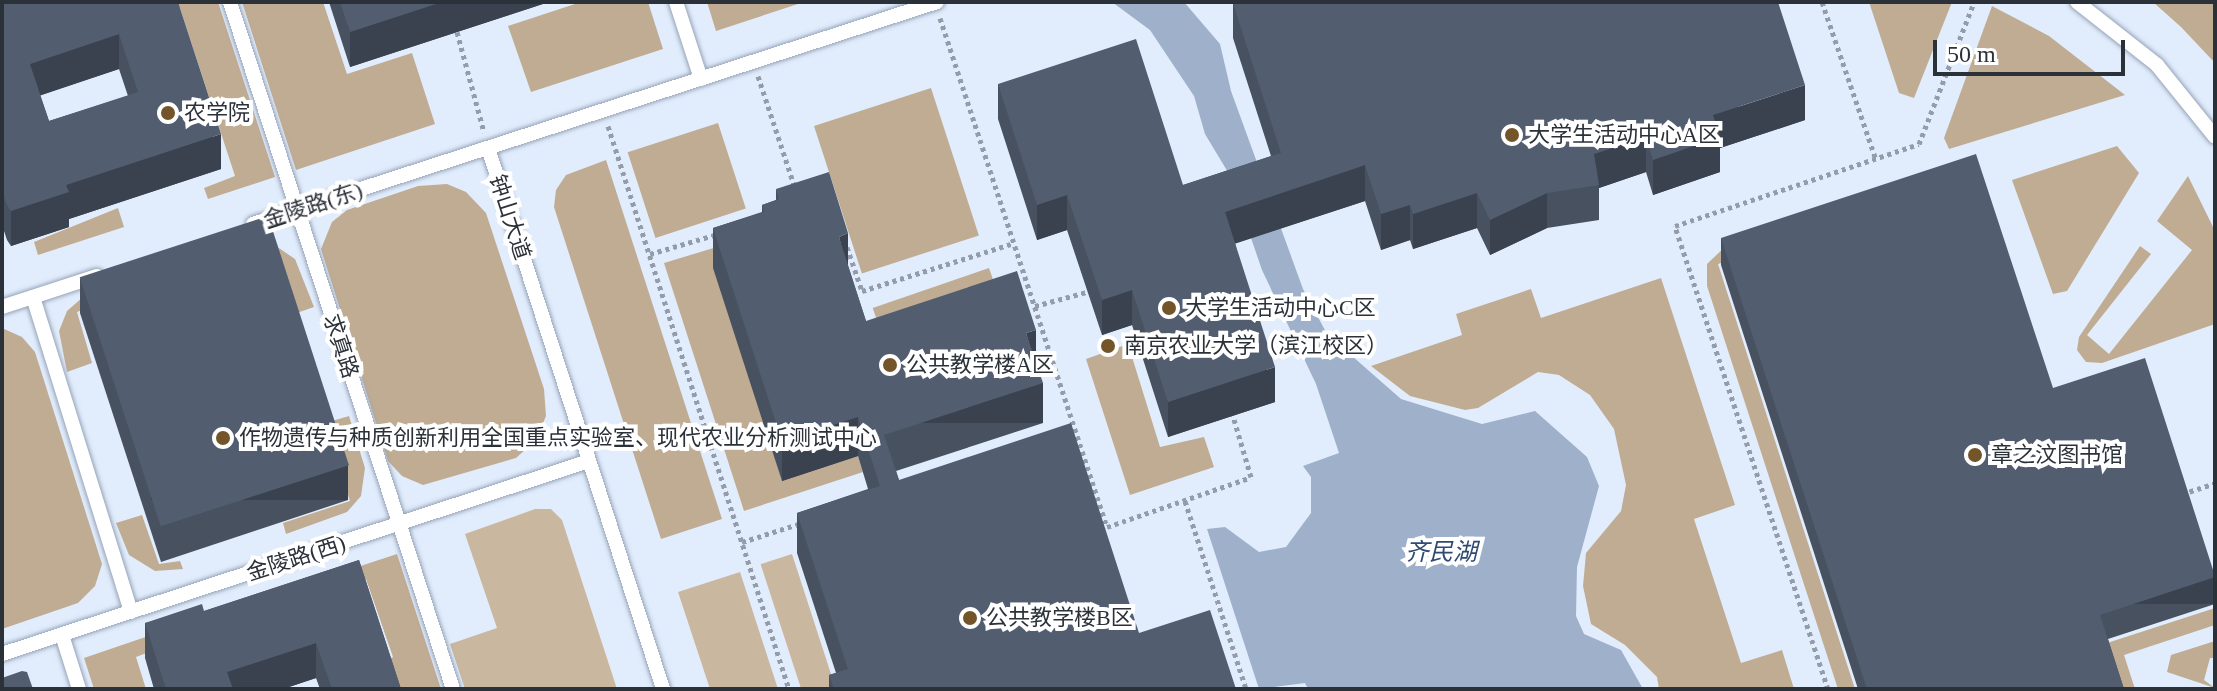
<!DOCTYPE html>
<meta charset="utf-8">
<style>
body{margin:0}
#map{position:relative;width:2217px;height:691px;overflow:hidden;background:#e1edfd;font-family:"Times New Roman","Noto Sans SC",serif}
div>[style]{position:absolute}
.green>*{inset:0;background:#cab79f;transform-origin:0 0}
.forest>*{inset:0;background:#c0ac93;transform-origin:0 0}
.water>*{inset:0;background:#9eb0ca}
.path>*{height:5px;margin-top:-2.5px;transform-origin:0;background:repeating-linear-gradient(90deg,#939ca8 0 4px,transparent 0 8px)}
.roads{filter:drop-shadow(0 0 2px #96a3b6) drop-shadow(0 0 2px #96a3b6)}
.service>*{height:14px;margin:-7px;padding:0 7px;transform-origin:7px;border-radius:7px;background:#fff}
.wall>*{inset:0;background:#475160}
.shaded-wall>*{inset:0;background:#39424e;transform-origin:0 0}
.building>*{inset:0;background:#525e70;transform-origin:0 0}
.dots>*{width:22px;height:22px;translate:-50% -50%;box-sizing:border-box;border:4px solid #fff;border-radius:50%}
span{translate:-50% -50%;white-space:nowrap;text-align:center;line-height:1.15;-webkit-text-stroke:8px #fff;paint-order:stroke}
.poi-label{font-size:22px;color:#2b3138}
.left{translate:0 -50%;text-align:left}
.street-label{font-size:22px;color:#2b3138}
.water-label{font-size:24px;color:#304b71;font-style:italic}
.frame{position:absolute;inset:0;border:4px solid #2b3138;pointer-events:none}
.scale{position:absolute;left:1933px;top:40px;width:192px;height:36px;box-sizing:border-box;border:4px solid #2b3138;border-top:0;padding-left:10px;font-size:24px;line-height:28px;white-space:nowrap;color:#2b3138;-webkit-text-stroke:6px #fff;paint-order:stroke}
</style>
<div id="map">
<div class="green">
<i style="clip-path:polygon(535px 509px,551px 509px,562px 520px,617px 689px,465px 689px,450px 644px,497px 628px,465px 534px)"></i>
<i style="left:792px;top:554px;width:142px;height:33px;rotate:72deg"></i>
<i style="clip-path:polygon(740px 572px,778px 689px,710px 689px,678px 592px)"></i>
</div>
<div class="forest">
<i style="clip-path:polygon(178px 2px,218px 2px,275px 177px,208px 199px,204px 188px,235px 176px)"></i>
<i style="clip-path:polygon(242px 2px,323px 2px,347px 74px,412px 53px,435px 124px,296px 170px)"></i>
<i style="clip-path:polygon(581px 2px,648px 2px,663px 49px,531px 92px,508px 26px)"></i>
<i style="clip-path:polygon(707px 2px,804px 2px,716px 31px)"></i>
<i style="clip-path:polygon(1869px 2px,1952px 2px,1914px 98px,1899px 93px)"></i>
<i style="clip-path:polygon(2153px 2px,2215px 2px,2215px 63px,2181px 27px)"></i>
<i style="clip-path:polygon(1992px 6px,2049px 36px,2125px 95px,1949px 149px,1944px 138px)"></i>
<i style="left:931px;top:88px;width:155px;height:123px;rotate:72deg"></i>
<i style="left:718px;top:123px;width:90px;height:95px;rotate:72deg"></i>
<i style="clip-path:polygon(2117px 146px,2139px 173px,2067px 291px,2053px 294px,2012px 180px)"></i>
<i style="clip-path:polygon(606px 160px,722px 519px,661px 539px,554px 207px,556px 190px,566px 175px)"></i>
<i style="clip-path:polygon(2188px 176px,2215px 231px,2215px 324px,2102px 363px,2086px 362px,2077px 350px,2079px 337px,2140px 246px,2151px 254px,2087px 335px,2109px 354px,2192px 250px,2157px 221px)"></i>
<i style="clip-path:polygon(1961px 183px,1718px 264px,1855px 689px,1838px 689px,1707px 286px,1707px 264px,1729px 243px)"></i>
<i style="clip-path:polygon(447px 184px,466px 192px,486px 213px,544px 389px,546px 416px,536px 440px,516px 458px,423px 485px,402px 476px,388px 461px,321px 249px,332px 222px,347px 210px,418px 186px)"></i>
<i style="clip-path:polygon(118px 208px,124px 227px,38px 255px,34px 242px)"></i>
<i style="clip-path:polygon(776px 229px,714px 268px,731px 322px,782px 306px,765px 426px,782px 480px,858px 456px,863px 472px,744px 511px,664px 263px)"></i>
<i style="clip-path:polygon(270px 242px,295px 259px,314px 307px,291px 315px)"></i>
<i style="left:989px;top:268px;width:42px;height:123px;rotate:71deg"></i>
<i style="clip-path:polygon(1661px 278px,1735px 505px,1694px 519px,1741px 663px,1782px 650px,1794px 689px,1659px 689px,1657px 677px,1625px 645px,1591px 624px,1583px 586px,1586px 553px,1621px 511px,1626px 485px,1614px 429px,1590px 395px,1559px 375px,1538px 372px,1478px 408px,1465px 410px,1410px 396px,1371px 366px,1462px 335px,1456px 314px,1531px 289px,1541px 318px)"></i>
<i style="clip-path:polygon(83px 297px,97px 304px,77px 312px,92px 363px,67px 372px,59px 331px,67px 311px)"></i>
<i style="clip-path:polygon(2px 328px,22px 337px,35px 352px,102px 564px,95px 586px,78px 603px,2px 629px)"></i>
<i style="clip-path:polygon(1128px 344px,1160px 447px,1204px 437px,1214px 467px,1130px 495px,1086px 359px)"></i>
<i style="clip-path:polygon(349px 416px,365px 468px,361px 496px,347px 512px,286px 534px,283px 523px,350px 501px,325px 423px)"></i>
<i style="clip-path:polygon(142px 515px,159px 564px,180px 561px,183px 569px,155px 571px,129px 555px,116px 523px)"></i>
<i style="clip-path:polygon(397px 554px,441px 689px,395px 689px,386px 661px,393px 657px,366px 579px,334px 590px,330px 576px)"></i>
<i style="clip-path:polygon(2215px 608px,2215px 625px,2124px 655px,2135px 689px,2119px 689px,2104px 644px)"></i>
<i style="clip-path:polygon(166px 630px,170px 644px,136px 657px,146px 689px,94px 689px,84px 658px)"></i>
<i style="clip-path:polygon(2215px 641px,2215px 658px,2210px 658px,2204px 680px,2215px 688px,2167px 672px,2171px 655px)"></i>
</div>
<div class="water">
<i style="clip-path:polygon(1112px 2px,1184px 2px,1220px 44px,1231px 91px,1303px 289px,1327px 334px,1401px 399px,1482px 424px,1535px 411px,1587px 457px,1599px 486px,1577px 567px,1576px 616px,1584px 634px,1621px 650px,1643px 689px,1308px 689px,1305px 683px,1259px 689px,1207px 529px,1225px 527px,1259px 552px,1286px 547px,1311px 513px,1311px 477px,1303px 466px,1339px 453px,1316px 384px,1262px 270px,1229px 174px,1205px 134px,1194px 96px,1150px 30px)"></i>
</div>
<div class="path">
<i style="left:1822px;top:2px;width:167px;rotate:71.1deg"></i>
<i style="left:940px;top:18px;width:536px;rotate:71.84deg"></i>
<i style="left:1107px;top:527px;width:152px;rotate:-19.1deg"></i>
<i style="left:1251px;top:477px;width:64px;rotate:-106.4deg"></i>
<i style="left:457px;top:32px;width:104px;rotate:74.9deg"></i>
<i style="left:758px;top:76px;width:118px;rotate:71.7deg"></i>
<i style="left:608px;top:126px;width:591px;rotate:72.18deg"></i>
<i style="left:847px;top:247px;width:46px;rotate:71.2deg"></i>
<i style="left:862px;top:291px;width:159px;rotate:-17.5deg"></i>
<i style="left:650px;top:254px;width:71px;rotate:-16.4deg"></i>
<i style="left:1035px;top:306px;width:54px;rotate:-15.1deg"></i>
<i style="left:2182px;top:494px;width:35px;rotate:-18deg"></i>
<i style="left:1185px;top:501px;width:198px;rotate:72deg"></i>
<i style="left:742px;top:542px;width:63px;rotate:-17.6deg"></i>
<i style="left:1828px;top:689px;width:488px;rotate:-108.3deg"></i>
<i style="left:1675px;top:226px;width:257px;rotate:-18.6deg"></i>
<i style="left:1919px;top:144px;width:152px;rotate:-68.8deg"></i>
</div>
<div class="roads">
<div class="service">
<i style="left:230px;top:2px;width:722px;rotate:72.02deg"></i>
<i style="left:676px;top:2px;width:81px;rotate:72deg"></i>
<i style="left:2077px;top:2px;width:102px;rotate:38.2deg"></i>
<i style="left:2157px;top:65px;width:92px;rotate:51.1deg"></i>
<i style="left:488px;top:148px;width:569px;rotate:72.07deg"></i>
<i style="left:253px;top:224px;width:719px;rotate:-17.98deg"></i>
<i style="left:33px;top:297px;width:330px;rotate:72.7deg"></i>
<i style="left:2px;top:307px;width:100px;rotate:-18.1deg"></i>
<i style="left:62px;top:635px;width:57px;rotate:72.5deg"></i>
<i style="left:2px;top:654px;width:618px;rotate:-18.2deg"></i>
</div>
</div>
<div class="wall">
<i style="clip-path:polygon(evenodd,2px 2px,178px 2px,221px 169px,69px 219px,69px 227px,11px 246px,7px 240px,2px 225px,2px 2px,119px 69px,128px 96px,49px 121px,40px 95px,119px 69px)"></i>
<i style="clip-path:polygon(329px 2px,549px 2px,350px 67px)"></i>
<i style="clip-path:polygon(1233px 3px,1805px 120px,1720px 148px,1720px 172px,1653px 195px,1646px 172px,1599px 188px,1599px 220px,1547px 228px,1490px 255px,1477px 228px,1413px 249px,1410px 240px,1381px 250px,1365px 201px,1235px 243px,1275px 402px,1168px 437px,1132px 325px,1102px 335px,1067px 230px,1037px 240px,998px 119px,998px 84px,1183px 185px,1271px 156px,1233px 38px)"></i>
<i style="clip-path:polygon(776px 189px,848px 266px,866px 321px,1036px 362px,1043px 423px,896px 471px,899px 480px,1139px 633px,1236px 689px,829px 689px,829px 675px,836px 673px,797px 553px,797px 513px,868px 489px,858px 456px,782px 481px,713px 268px,713px 228px,762px 212px,762px 205px,776px 200px)"></i>
<i style="clip-path:polygon(1721px 238px,2053px 388px,2215px 576px,2215px 604px,2108px 639px,2124px 689px,1858px 689px,1721px 265px)"></i>
<i style="clip-path:polygon(80px 278px,348px 500px,161px 562px,80px 313px)"></i>
<i style="clip-path:polygon(359px 560px,401px 689px,320px 689px,316px 678px,283px 689px,154px 689px,145px 658px,145px 623px,204px 611px)"></i>
</div>
<div class="shaded-wall">
<i style="clip-path:polygon(442px 2px,549px 2px,350px 67px,350px 32px)"></i>
<i style="clip-path:polygon(119px 34px,119px 69px,30px 99px,30px 64px)"></i>
<i style="clip-path:polygon(1805px 85px,1805px 120px,1720px 148px,1720px 172px,1653px 195px,1653px 160px,1713px 115px)"></i>
<i style="clip-path:polygon(221px 134px,221px 169px,69px 219px,69px 227px,11px 246px,11px 211px,66px 185px)"></i>
<i style="clip-path:polygon(1646px 137px,1646px 172px,1599px 188px,1594px 154px)"></i>
<i style="clip-path:polygon(1365px 165px,1365px 201px,1225px 247px,1225px 212px)"></i>
<i style="clip-path:polygon(1477px 193px,1477px 228px,1413px 249px,1413px 214px)"></i>
<i style="clip-path:polygon(1547px 193px,1547px 228px,1490px 255px,1490px 220px)"></i>
<i style="clip-path:polygon(1067px 195px,1067px 230px,1037px 240px,1037px 205px)"></i>
<i style="clip-path:polygon(1410px 205px,1410px 240px,1381px 250px,1381px 214px)"></i>
<i style="clip-path:polygon(848px 233px,848px 273px,839px 237px)"></i>
<i style="clip-path:polygon(1132px 290px,1132px 325px,1102px 335px,1102px 300px)"></i>
<i style="clip-path:polygon(1036px 330px,1036px 369px,1026px 333px)"></i>
<i style="clip-path:polygon(1275px 367px,1275px 402px,1168px 437px,1168px 402px)"></i>
<i style="left:1043px;top:383px;width:40px;height:167px;rotate:90deg"></i>
<i style="clip-path:polygon(858px 417px,858px 456px,782px 481px,782px 441px)"></i>
<i style="left:348px;top:465px;width:35px;height:197px;rotate:90deg"></i>
<i style="left:2215px;top:577px;width:27px;height:121px;rotate:90deg"></i>
<i style="clip-path:polygon(316px 643px,316px 678px,283px 689px,227px 689px,227px 672px)"></i>
</div>
<div class="building">
<i style="clip-path:polygon(evenodd,2px 2px,178px 2px,221px 134px,66px 185px,69px 192px,11px 211px,7px 205px,2px 190px,2px 2px,119px 34px,138px 92px,49px 121px,30px 64px,119px 34px)"></i>
<i style="clip-path:polygon(340px 2px,442px 2px,350px 32px)"></i>
<i style="clip-path:polygon(1236px 2px,1778px 2px,1805px 85px,1713px 115px,1720px 137px,1653px 160px,1646px 137px,1594px 154px,1599px 185px,1547px 193px,1490px 220px,1477px 193px,1413px 214px,1410px 205px,1381px 214px,1365px 165px,1225px 212px,1275px 367px,1168px 402px,1132px 290px,1102px 300px,1067px 195px,1037px 205px,998px 84px,1136px 39px,1183px 185px,1281px 153px,1233px 3px)"></i>
<i style="clip-path:polygon(1976px 154px,2053px 388px,2145px 358px,2215px 576px,2215px 577px,2100px 615px,2124px 689px,1867px 689px,1721px 238px)"></i>
<i style="clip-path:polygon(829px 172px,848px 233px,839px 237px,866px 321px,1017px 271px,1036px 330px,1026px 333px,1043px 383px,884px 435px,899px 480px,1071px 423px,1139px 633px,1210px 610px,1236px 689px,834px 689px,829px 675px,848px 669px,797px 513px,880px 486px,858px 417px,782px 441px,713px 228px,764px 212px,762px 205px,779px 199px,776px 189px)"></i>
<i style="left:268px;top:216px;width:262px;height:198px;rotate:72deg"></i>
<i style="clip-path:polygon(359px 560px,401px 689px,332px 689px,316px 643px,227px 672px,233px 689px,166px 689px,145px 623px,202px 604px,204px 611px)"></i>
<i style="clip-path:polygon(22px 671px,27px 672px,33px 689px,2px 689px,2px 678px)"></i>
</div>
<div class="dots">
<i style="left:168px;top:113px;background:#74552a"></i>
<i style="left:1512px;top:135px;background:#74552a"></i>
<i style="left:1169px;top:308px;background:#74552a"></i>
<i style="left:1108px;top:346px;background:#74552a"></i>
<i style="left:890px;top:365px;background:#74552a"></i>
<i style="left:223px;top:438px;background:#74552a"></i>
<i style="left:1975px;top:455px;background:#74552a"></i>
<i style="left:970px;top:618px;background:#74552a"></i>
</div>
<div class="poi-label">
<span class="left" style="left:184px;top:113px">农学院</span>
<span class="left" style="left:1528px;top:135px">大学生活动中心A区</span>
<span class="left" style="left:1185px;top:308px">大学生活动中心C区</span>
<span class="left" style="left:1124px;top:346px">南京农业大学（滨江校区）</span>
<span class="left" style="left:906px;top:365px">公共教学楼A区</span>
<span class="left" style="left:239px;top:438px">作物遗传与种质创新利用全国重点实验室、现代农业分析测试中心</span>
<span class="left" style="left:1991px;top:455px">章之汶图书馆</span>
<span class="left" style="left:986px;top:618px">公共教学楼B区</span>
</div>
<div class="street-label">
<span style="left:313px;top:205px;rotate:-18deg">金陵路(东)</span>
<span style="left:510px;top:217px;rotate:72deg">钟山大道</span>
<span style="left:341px;top:346px;rotate:72deg">求真路</span>
<span style="left:296px;top:558px;rotate:-18deg">金陵路(西)</span>
</div>
<div class="water-label">
<span style="left:1441px;top:553px">齐民湖</span>
</div>
<div class="frame"></div>
<div class="scale">50 m</div>
</div>
